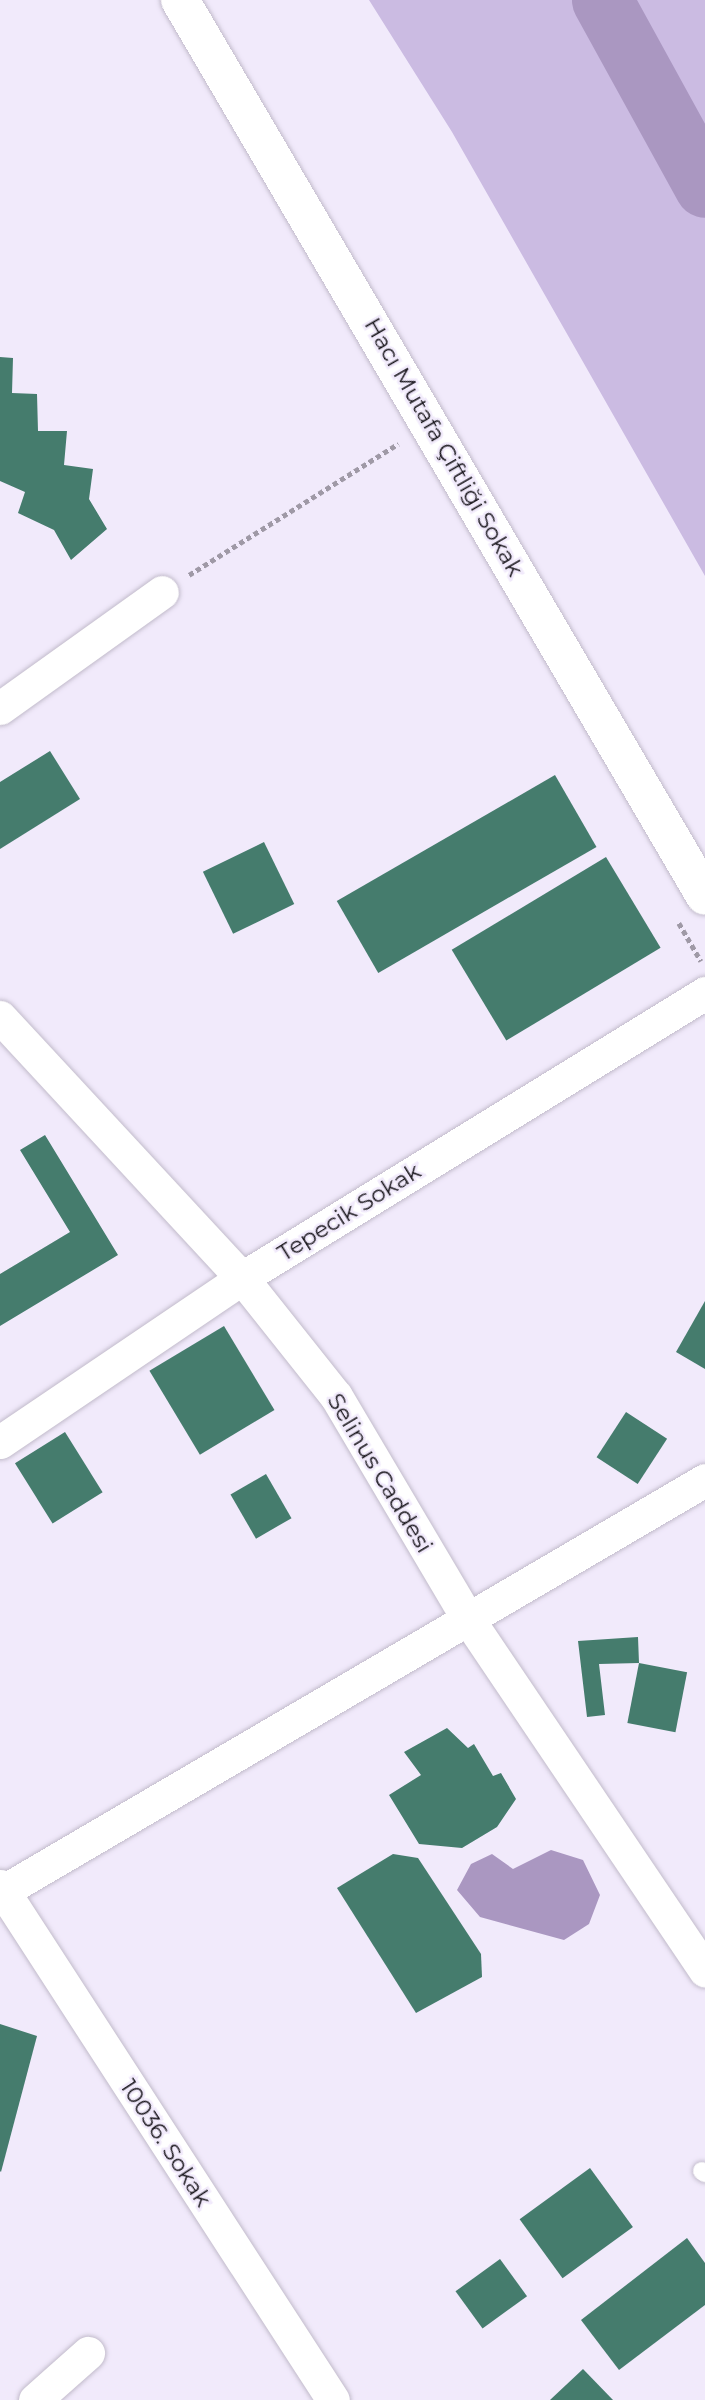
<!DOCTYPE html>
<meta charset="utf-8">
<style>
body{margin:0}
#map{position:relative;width:705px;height:2400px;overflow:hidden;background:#f1eafb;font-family:Montserrat,sans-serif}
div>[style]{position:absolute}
.green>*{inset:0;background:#cbbbe2}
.water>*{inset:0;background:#aa97c1}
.river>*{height:61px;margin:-30.5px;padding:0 30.5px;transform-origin:30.5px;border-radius:30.5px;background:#aa97c1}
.building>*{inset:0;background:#457c6d;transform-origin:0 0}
.path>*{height:4.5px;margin-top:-2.25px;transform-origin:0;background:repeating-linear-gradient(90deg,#9f99a6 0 5px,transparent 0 8.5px)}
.roads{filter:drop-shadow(0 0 2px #c2bbcb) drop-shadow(0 0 2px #c2bbcb)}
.lane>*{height:18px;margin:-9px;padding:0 9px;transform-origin:9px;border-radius:9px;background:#fff}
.street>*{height:33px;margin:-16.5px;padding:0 16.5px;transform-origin:16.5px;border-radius:16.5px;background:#fff}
.secondary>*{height:38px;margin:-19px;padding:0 19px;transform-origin:19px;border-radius:19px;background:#fff}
span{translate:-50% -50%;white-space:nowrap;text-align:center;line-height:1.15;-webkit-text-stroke:5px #f1eafb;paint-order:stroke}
.street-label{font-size:23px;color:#19161c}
</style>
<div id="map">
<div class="green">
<i style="clip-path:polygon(369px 0,705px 0,705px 576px,452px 132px)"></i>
</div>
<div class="water">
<i style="clip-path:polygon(551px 1850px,583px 1860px,600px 1895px,589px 1924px,564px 1940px,480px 1917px,457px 1890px,471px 1864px,492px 1854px,513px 1869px)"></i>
</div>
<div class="river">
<i style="left:602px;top:0;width:213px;rotate:61.2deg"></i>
</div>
<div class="building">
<i style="clip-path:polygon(0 357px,13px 358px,12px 393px,37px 394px,38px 431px,67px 431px,64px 465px,93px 469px,89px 499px,107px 529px,71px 560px,54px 530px,18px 513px,25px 492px,0 481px)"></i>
<i style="clip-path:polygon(50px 751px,80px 799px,0 849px,0 782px)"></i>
<i style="left:555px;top:775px;width:83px;height:252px;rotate:60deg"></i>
<i style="left:264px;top:842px;width:69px;height:68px;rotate:64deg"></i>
<i style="left:606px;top:857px;width:106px;height:180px;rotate:59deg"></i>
<i style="clip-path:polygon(45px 1135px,118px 1255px,0 1326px,0 1274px,70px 1232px,20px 1150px)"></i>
<i style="clip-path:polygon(705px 1301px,705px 1369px,676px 1352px)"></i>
<i style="left:224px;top:1326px;width:98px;height:87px;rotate:59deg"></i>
<i style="left:626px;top:1412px;width:49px;height:54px;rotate:33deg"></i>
<i style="left:65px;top:1432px;width:71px;height:59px;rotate:58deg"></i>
<i style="left:266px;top:1474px;width:51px;height:41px;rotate:60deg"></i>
<i style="clip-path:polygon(638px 1637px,639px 1663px,599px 1664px,605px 1715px,587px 1717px,578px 1641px)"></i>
<i style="left:639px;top:1663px;width:49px;height:61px;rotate:11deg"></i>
<i style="clip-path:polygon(447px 1728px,468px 1748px,474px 1744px,493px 1776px,501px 1773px,516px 1799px,497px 1827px,462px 1848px,419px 1844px,389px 1795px,421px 1775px,404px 1752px)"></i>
<i style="clip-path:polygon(393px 1854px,418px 1858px,481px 1954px,482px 1977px,416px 2013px,337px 1888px)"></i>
<i style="clip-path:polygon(0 2024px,37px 2036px,1px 2172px,0 2171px)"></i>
<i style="left:590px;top:2168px;width:73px;height:87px;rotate:54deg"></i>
<i style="clip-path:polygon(687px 2238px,705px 2263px,705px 2305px,619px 2370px,581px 2320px)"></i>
<i style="left:500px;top:2259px;width:46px;height:55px;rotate:54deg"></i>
<i style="clip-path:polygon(583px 2369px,613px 2400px,550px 2400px)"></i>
</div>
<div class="path">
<i style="left:189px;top:575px;width:247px;rotate:-32.1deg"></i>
<i style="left:679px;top:923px;width:44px;rotate:59.9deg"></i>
</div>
<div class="roads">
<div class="lane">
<i style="left:702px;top:2171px;width:4px;rotate:34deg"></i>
</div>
<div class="street">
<i style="left:0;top:708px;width:199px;rotate:-35.6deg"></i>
<i style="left:0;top:1017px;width:356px;rotate:47.2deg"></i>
<i style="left:242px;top:1278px;width:151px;rotate:51.5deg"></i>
<i style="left:336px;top:1396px;width:259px;rotate:59.4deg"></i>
<i style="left:468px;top:1619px;width:424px;rotate:56deg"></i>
<i style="left:0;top:1442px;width:292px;rotate:-34.1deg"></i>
<i style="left:242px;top:1278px;width:544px;rotate:-31.61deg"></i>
<i style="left:0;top:1886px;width:612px;rotate:57.06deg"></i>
<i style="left:0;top:1893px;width:817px;rotate:-30.36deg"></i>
<i style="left:35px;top:2400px;width:71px;rotate:-41.6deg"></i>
</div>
<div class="secondary">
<i style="left:180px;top:0;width:1038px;rotate:59.63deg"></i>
</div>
</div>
<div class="street-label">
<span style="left:444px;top:447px;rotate:60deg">Hacı Mutafa Çiftliği Sokak</span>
<span style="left:349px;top:1212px;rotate:-32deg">Tepecik Sokak</span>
<span style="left:380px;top:1473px;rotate:59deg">Selinus Caddesi</span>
<span style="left:166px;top:2143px;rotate:57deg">10036. Sokak</span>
</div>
</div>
